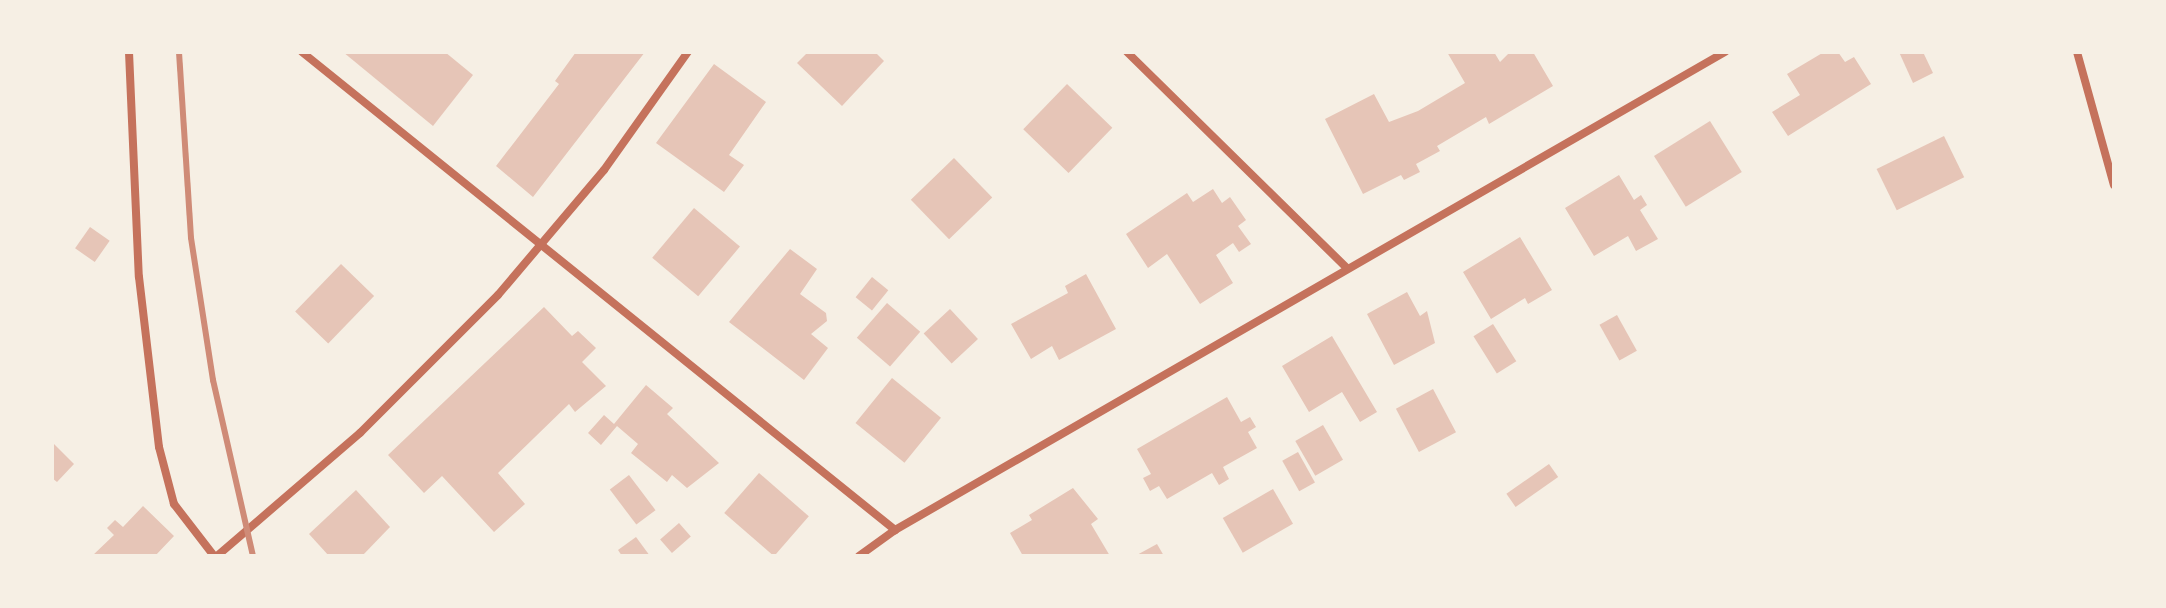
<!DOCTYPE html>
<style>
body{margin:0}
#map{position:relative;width:2166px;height:608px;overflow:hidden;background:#f6efe4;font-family:Karla,sans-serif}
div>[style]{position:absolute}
.building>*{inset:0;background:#e6c5b7;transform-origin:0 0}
.minor>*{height:8px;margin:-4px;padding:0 4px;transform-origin:4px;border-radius:4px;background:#c5725c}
.rail>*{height:6px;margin:-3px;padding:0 3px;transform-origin:3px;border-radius:3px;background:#cf8b77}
span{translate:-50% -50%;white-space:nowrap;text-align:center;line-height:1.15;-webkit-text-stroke:6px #f6efe4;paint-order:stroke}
.frame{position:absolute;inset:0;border:54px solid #f6efe4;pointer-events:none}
</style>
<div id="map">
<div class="building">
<i style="clip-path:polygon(343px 52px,445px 52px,473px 75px,433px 126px)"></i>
<i style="clip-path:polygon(576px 52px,645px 52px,533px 197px,496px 166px,559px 84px,555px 81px)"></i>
<i style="clip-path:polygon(808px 52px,875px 52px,884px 61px,842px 106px,797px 63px)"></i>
<i style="clip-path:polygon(1447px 52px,1494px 52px,1500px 62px,1510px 52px,1533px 52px,1553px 86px,1489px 124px,1486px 117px,1437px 146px,1440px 151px,1416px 164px,1420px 172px,1404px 180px,1401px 175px,1363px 194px,1325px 119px,1374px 94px,1389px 122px,1418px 111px,1465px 83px)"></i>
<i style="clip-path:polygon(1824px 52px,1838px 52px,1845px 62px,1854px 57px,1871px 84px,1788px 136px,1772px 112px,1800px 95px,1787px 74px)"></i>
<i style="clip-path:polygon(1899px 52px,1923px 52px,1933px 73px,1913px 83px)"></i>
<i style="clip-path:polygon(714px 64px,766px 102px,729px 155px,744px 165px,724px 192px,656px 143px)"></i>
<i style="left:1067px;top:84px;width:63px;height:63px;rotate:44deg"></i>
<i style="left:1710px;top:121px;width:60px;height:66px;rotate:58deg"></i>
<i style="left:1944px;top:136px;width:46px;height:75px;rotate:64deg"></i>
<i style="left:954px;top:158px;width:55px;height:60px;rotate:46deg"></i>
<i style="clip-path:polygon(1619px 175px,1634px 200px,1641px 195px,1647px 205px,1640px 210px,1658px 239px,1636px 251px,1628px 236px,1594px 256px,1565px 208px)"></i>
<i style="clip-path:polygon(1213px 189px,1222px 203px,1230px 197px,1246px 220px,1238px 226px,1251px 244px,1239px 252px,1233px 243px,1216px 255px,1233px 283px,1200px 304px,1167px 254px,1148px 268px,1126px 234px,1187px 193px,1193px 202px)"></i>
<i style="left:694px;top:208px;width:60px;height:65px;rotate:40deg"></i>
<i style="left:90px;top:227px;width:24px;height:26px;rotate:35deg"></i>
<i style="clip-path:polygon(1520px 237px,1552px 290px,1528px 304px,1525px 298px,1491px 319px,1463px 272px)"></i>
<i style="clip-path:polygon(790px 249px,817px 269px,800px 294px,826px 313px,827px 321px,811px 334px,828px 348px,804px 380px,729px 322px)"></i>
<i style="left:341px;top:264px;width:46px;height:66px;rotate:44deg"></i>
<i style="clip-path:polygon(1086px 274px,1116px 329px,1059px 360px,1052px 346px,1031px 359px,1011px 324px,1068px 293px,1065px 286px)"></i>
<i style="left:872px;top:277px;width:21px;height:26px;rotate:39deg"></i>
<i style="clip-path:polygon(1407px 292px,1420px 316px,1427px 311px,1435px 343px,1394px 365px,1367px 314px)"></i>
<i style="left:887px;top:303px;width:44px;height:46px;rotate:41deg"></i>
<i style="clip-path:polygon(544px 307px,572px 336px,578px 331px,596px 348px,582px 362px,606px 386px,575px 412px,569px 404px,498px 473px,525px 504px,494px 532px,442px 476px,424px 493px,388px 455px)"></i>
<i style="left:950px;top:309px;width:41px;height:36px;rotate:47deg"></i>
<i style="left:1617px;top:315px;width:41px;height:20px;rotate:61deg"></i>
<i style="left:1493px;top:324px;width:44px;height:23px;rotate:58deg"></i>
<i style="clip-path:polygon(1332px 336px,1377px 412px,1360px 422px,1342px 392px,1309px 412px,1282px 366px)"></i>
<i style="left:892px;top:378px;width:63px;height:58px;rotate:39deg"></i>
<i style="clip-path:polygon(646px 385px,673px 408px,667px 414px,719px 463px,687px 488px,672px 475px,667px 482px,631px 453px,638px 444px,617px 426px,601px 445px,588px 433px,604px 415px,614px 424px)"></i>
<i style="left:1433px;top:389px;width:49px;height:42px;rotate:62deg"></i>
<i style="clip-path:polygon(1227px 397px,1241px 422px,1250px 417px,1256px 427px,1248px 432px,1257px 448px,1223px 467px,1229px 479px,1219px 485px,1212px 473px,1167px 499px,1159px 486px,1150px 491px,1143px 478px,1151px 474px,1137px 449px)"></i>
<i style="left:1323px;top:425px;width:40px;height:32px;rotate:60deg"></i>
<i style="clip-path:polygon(52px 442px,74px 464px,57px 482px,52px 478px)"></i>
<i style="left:1298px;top:452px;width:35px;height:18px;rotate:61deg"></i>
<i style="left:1549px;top:464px;width:16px;height:52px;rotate:55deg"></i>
<i style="left:759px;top:473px;width:66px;height:53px;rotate:41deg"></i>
<i style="left:629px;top:475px;width:44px;height:24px;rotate:53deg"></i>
<i style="clip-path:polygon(1073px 488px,1098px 519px,1091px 524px,1110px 556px,1023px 556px,1010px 533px,1032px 520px,1029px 515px)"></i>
<i style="left:1273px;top:489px;width:40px;height:58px;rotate:60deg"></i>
<i style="clip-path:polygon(356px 490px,390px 527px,362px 556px,329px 556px,309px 534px)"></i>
<i style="clip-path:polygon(143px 506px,174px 536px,155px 556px,92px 556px,114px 535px,107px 528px,115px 520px,123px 527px)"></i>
<i style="left:679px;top:523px;width:18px;height:25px;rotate:49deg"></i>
<i style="clip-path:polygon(636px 537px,650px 556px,622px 556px,618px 550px)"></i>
<i style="clip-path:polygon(1157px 544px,1164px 556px,1135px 556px)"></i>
</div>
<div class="minor">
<i style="left:129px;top:52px;width:225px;rotate:87.5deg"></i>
<i style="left:139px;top:277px;width:171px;rotate:83.3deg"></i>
<i style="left:159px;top:447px;width:59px;rotate:75.3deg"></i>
<i style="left:174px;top:504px;width:66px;rotate:52.4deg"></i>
<i style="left:302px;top:52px;width:762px;rotate:38.87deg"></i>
<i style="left:1127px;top:52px;width:308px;rotate:44.5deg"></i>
<i style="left:2077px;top:52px;width:138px;rotate:74.5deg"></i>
<i style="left:217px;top:556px;width:189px;rotate:-40.7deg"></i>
<i style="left:360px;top:433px;width:195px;rotate:-45deg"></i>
<i style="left:498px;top:295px;width:164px;rotate:-49.7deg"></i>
<i style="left:604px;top:170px;width:145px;rotate:-54.6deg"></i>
<i style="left:859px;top:556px;width:44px;rotate:-35.8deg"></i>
<i style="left:895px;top:530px;width:958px;rotate:-29.94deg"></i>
</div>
<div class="rail">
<i style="left:179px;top:52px;width:186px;rotate:86.3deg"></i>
<i style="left:191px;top:238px;width:144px;rotate:81.2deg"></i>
<i style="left:213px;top:380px;width:180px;rotate:77.2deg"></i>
</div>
<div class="frame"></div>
</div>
